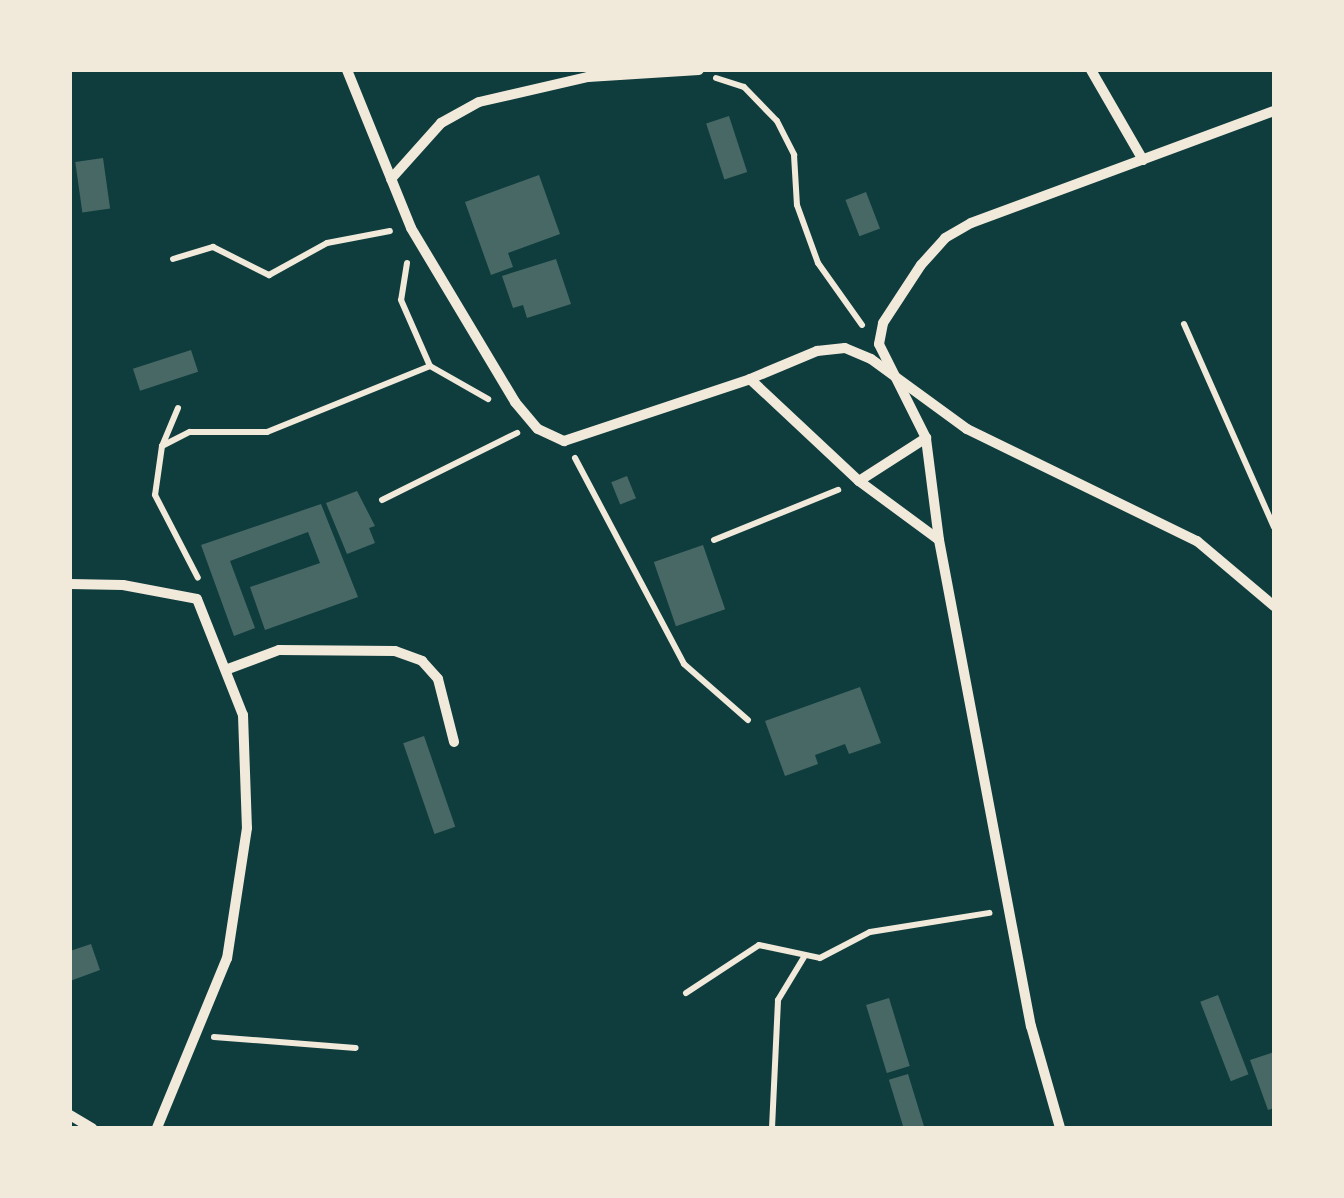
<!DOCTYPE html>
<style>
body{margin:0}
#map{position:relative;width:1344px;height:1198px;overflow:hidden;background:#0f3d3e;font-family:Raleway,sans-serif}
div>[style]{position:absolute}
.building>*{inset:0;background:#486865;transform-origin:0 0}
.path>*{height:6px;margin:-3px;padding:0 3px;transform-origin:3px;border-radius:3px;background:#f1e9da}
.minor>*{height:10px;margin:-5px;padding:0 5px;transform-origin:5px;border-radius:5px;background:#f1e9da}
span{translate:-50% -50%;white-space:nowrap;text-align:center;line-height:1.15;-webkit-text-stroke:9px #f1e9da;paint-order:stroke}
.frame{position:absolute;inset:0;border:72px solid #f1e9da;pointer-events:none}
</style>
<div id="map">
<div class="building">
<i style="left:729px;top:116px;width:59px;height:24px;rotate:72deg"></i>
<i style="left:103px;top:158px;width:51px;height:28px;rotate:82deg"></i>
<i style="clip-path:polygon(539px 175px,560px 234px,508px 253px,513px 267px,491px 275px,465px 202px)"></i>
<i style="left:866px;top:192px;width:39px;height:22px;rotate:69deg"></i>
<i style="clip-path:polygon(556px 259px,571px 304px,527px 318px,523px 305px,513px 308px,502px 276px)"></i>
<i style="left:191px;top:350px;width:23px;height:61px;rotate:72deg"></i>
<i style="left:627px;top:476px;width:24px;height:17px;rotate:68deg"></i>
<i style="clip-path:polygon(357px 491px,375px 526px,369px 528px,375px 543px,347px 554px,326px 503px)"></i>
<i style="clip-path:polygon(321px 504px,358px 597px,265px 630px,250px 587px,320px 563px,308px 532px,230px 561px,255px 628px,234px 636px,201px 545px)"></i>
<i style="left:703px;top:545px;width:68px;height:52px;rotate:71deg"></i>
<i style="clip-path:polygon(860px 687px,881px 743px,849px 754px,845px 744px,815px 755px,818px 764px,785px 776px,765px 721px)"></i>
<i style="left:424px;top:736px;width:96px;height:22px;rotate:71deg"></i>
<i style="clip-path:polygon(91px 944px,100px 970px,70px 981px,70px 951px)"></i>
<i style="left:1218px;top:995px;width:85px;height:19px;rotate:69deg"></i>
<i style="left:889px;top:998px;width:71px;height:24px;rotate:73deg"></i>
<i style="clip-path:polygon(1274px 1052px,1274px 1108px,1268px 1110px,1250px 1060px)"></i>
<i style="left:908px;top:1074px;width:57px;height:20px;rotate:73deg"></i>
</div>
<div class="path">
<i style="left:716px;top:78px;width:29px;rotate:18deg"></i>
<i style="left:744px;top:87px;width:47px;rotate:45.9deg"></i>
<i style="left:777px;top:121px;width:38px;rotate:63deg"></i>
<i style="left:794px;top:155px;width:50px;rotate:86.6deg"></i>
<i style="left:797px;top:205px;width:62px;rotate:70.1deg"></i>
<i style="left:818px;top:263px;width:76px;rotate:54.6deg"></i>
<i style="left:173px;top:259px;width:42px;rotate:-16.7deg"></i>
<i style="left:213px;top:247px;width:63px;rotate:26.6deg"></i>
<i style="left:269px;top:275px;width:66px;rotate:-28.9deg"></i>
<i style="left:327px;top:243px;width:64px;rotate:-10.8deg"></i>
<i style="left:407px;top:263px;width:37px;rotate:99deg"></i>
<i style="left:401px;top:300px;width:72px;rotate:66.3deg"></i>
<i style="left:430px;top:366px;width:67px;rotate:29.6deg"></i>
<i style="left:1184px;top:324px;width:222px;rotate:66.1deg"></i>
<i style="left:178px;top:408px;width:41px;rotate:112.8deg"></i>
<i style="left:162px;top:446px;width:49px;rotate:98.1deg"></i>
<i style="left:155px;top:495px;width:93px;rotate:62.6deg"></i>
<i style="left:162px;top:446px;width:31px;rotate:-27deg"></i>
<i style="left:190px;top:432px;width:77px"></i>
<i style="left:267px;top:432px;width:176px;rotate:-22deg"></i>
<i style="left:575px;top:458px;width:233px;rotate:62.1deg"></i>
<i style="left:684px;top:664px;width:85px;rotate:41.2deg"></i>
<i style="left:382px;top:500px;width:151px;rotate:-26.4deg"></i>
<i style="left:714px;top:540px;width:134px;rotate:-22deg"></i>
<i style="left:686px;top:993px;width:87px;rotate:-33.3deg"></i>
<i style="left:759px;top:945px;width:62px;rotate:12deg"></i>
<i style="left:820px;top:958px;width:56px;rotate:-27.5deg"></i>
<i style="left:870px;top:932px;width:121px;rotate:-9.1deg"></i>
<i style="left:214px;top:1037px;width:142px;rotate:4.4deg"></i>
<i style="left:772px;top:1128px;width:128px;rotate:-87.3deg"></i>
<i style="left:778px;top:1000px;width:50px;rotate:-58.8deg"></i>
</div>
<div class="minor">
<i style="left:347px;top:70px;width:170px;rotate:67.9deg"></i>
<i style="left:411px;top:228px;width:203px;rotate:59.1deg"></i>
<i style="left:515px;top:402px;width:35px;rotate:50deg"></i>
<i style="left:538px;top:429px;width:29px;rotate:25deg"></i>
<i style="left:564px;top:441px;width:196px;rotate:-18.4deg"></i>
<i style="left:750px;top:379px;width:149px;rotate:43.1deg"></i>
<i style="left:859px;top:481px;width:99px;rotate:36.4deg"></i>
<i style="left:939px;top:540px;width:495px;rotate:79.3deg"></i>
<i style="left:1031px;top:1026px;width:106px;rotate:74.1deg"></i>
<i style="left:1091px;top:70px;width:104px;rotate:60deg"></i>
<i style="left:391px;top:179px;width:75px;rotate:-48.2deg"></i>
<i style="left:441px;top:123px;width:43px;rotate:-28.9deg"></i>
<i style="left:479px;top:102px;width:112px;rotate:-12.9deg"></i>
<i style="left:588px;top:77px;width:111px;rotate:-3.6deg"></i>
<i style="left:750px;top:379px;width:73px;rotate:-22.7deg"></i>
<i style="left:817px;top:351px;width:28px;rotate:-6deg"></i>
<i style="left:845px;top:348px;width:28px;rotate:23deg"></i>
<i style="left:871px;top:359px;width:119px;rotate:36.1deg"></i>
<i style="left:967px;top:429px;width:256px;rotate:26deg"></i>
<i style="left:1197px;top:541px;width:101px;rotate:40.2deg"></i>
<i style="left:859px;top:481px;width:80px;rotate:-32.7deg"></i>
<i style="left:939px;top:540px;width:103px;rotate:-97.3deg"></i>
<i style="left:926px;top:438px;width:105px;rotate:-116.6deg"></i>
<i style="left:879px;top:344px;width:21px;rotate:-79deg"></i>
<i style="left:883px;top:323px;width:69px;rotate:-56.8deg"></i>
<i style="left:921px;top:265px;width:36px;rotate:-48deg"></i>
<i style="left:945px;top:238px;width:30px;rotate:-30deg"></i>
<i style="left:971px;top:223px;width:323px;rotate:-20.3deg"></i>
<i style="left:70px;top:584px;width:53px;rotate:1.1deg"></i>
<i style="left:123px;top:585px;width:75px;rotate:10.7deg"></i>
<i style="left:197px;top:599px;width:125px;rotate:68.4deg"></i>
<i style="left:243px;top:715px;width:113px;rotate:88deg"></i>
<i style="left:247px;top:828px;width:132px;rotate:98.7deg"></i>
<i style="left:227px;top:958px;width:184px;rotate:112.4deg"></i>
<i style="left:228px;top:669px;width:54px;rotate:-20.4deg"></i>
<i style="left:279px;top:650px;width:116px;rotate:0.5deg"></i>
<i style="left:395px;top:651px;width:29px;rotate:20deg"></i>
<i style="left:422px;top:661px;width:24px;rotate:48deg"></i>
<i style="left:438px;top:679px;width:65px;rotate:75.7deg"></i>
<i style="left:70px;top:1115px;width:26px;rotate:31deg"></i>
</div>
<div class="frame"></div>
</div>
